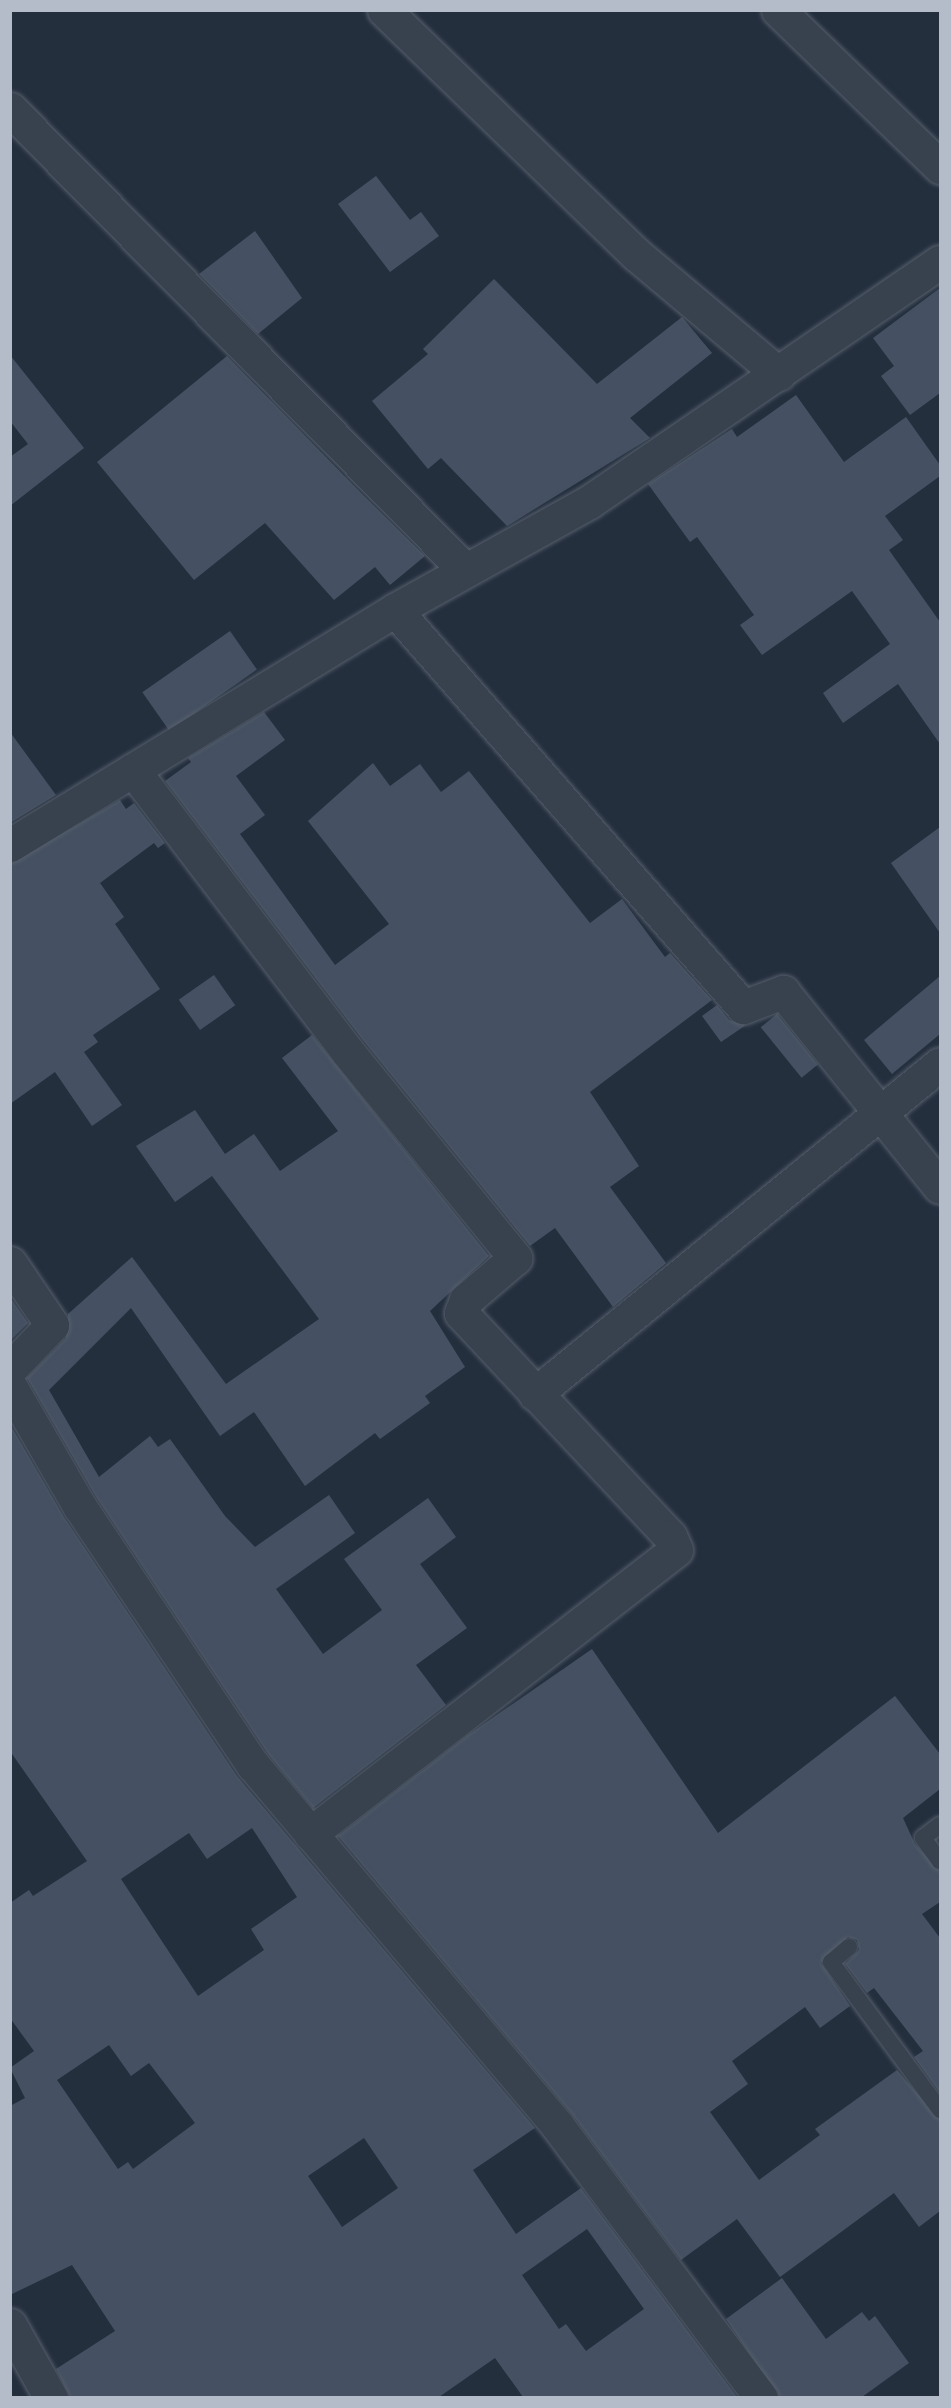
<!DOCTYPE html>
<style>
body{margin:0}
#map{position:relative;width:951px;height:2408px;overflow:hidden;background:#242f3e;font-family:"Exo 2",sans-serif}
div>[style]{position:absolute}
.building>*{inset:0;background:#455162;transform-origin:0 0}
.roads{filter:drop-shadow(0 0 2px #565f6c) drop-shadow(0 0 2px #565f6c)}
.service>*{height:16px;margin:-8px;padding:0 8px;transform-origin:8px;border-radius:8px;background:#38414e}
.minor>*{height:33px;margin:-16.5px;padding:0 16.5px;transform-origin:16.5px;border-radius:16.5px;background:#38414e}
span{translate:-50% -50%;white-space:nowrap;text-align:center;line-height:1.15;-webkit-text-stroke:4.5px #1d2633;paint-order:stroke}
.frame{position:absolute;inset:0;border:12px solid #b4bcc9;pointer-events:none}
</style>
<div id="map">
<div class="building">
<i style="clip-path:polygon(376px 176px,410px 220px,421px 212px,439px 236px,390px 272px,338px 204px)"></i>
<i style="clip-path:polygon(255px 231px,302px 298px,258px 334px,199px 274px)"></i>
<i style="clip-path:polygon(494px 279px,597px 384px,682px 317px,712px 353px,630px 418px,650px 438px,507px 526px,441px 458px,428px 469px,372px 401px,428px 354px,423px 349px)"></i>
<i style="clip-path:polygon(940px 288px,940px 393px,910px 415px,881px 376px,894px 366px,873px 338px)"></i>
<i style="clip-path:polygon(10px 355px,84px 448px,10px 506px,10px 457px,28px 444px,10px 421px)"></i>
<i style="clip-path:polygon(227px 356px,361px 493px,425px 556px,390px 585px,375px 567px,334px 600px,265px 523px,194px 580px,97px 462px)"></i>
<i style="clip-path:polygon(796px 395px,844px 462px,906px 417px,940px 465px,940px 476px,885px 516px,903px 540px,889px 550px,940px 622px,940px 744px,898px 684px,843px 723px,823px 693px,890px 644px,852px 591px,762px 655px,740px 625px,754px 615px,697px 537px,690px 542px,648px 484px,732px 429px,737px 437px)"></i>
<i style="left:230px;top:631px;width:47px;height:107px;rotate:55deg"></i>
<i style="clip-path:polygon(264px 712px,285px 740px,236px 776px,265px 815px,240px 834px,335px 965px,389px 924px,308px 821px,373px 763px,390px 786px,420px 764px,441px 792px,469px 771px,590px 923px,622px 899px,665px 957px,670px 953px,712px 1000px,590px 1092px,639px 1166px,610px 1187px,666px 1263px,613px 1307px,555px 1228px,530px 1246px,362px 1039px,165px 781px,191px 762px,188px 758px)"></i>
<i style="clip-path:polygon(10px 732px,56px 795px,10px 823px)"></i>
<i style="clip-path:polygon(120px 800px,126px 809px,134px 803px,165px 843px,158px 848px,154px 843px,100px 883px,124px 917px,115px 924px,160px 989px,93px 1035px,98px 1042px,84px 1052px,122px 1105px,92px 1126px,55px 1072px,10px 1104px,10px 864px)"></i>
<i style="clip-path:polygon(940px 827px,940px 933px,891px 863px)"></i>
<i style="left:214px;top:975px;width:37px;height:43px;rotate:55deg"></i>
<i style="clip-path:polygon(940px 976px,940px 1034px,892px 1074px,864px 1040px)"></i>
<i style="clip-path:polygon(717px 1005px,729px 1020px,746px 1025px,721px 1042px,702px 1016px)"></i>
<i style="left:777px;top:1014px;width:65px;height:21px;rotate:51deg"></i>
<i style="clip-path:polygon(312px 1035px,489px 1256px,430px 1311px,465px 1367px,425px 1396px,430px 1403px,380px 1439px,375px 1433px,305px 1486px,254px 1412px,220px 1436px,131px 1308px,49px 1390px,99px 1477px,150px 1436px,158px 1447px,170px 1439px,225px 1516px,255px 1547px,329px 1495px,355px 1533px,276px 1589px,323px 1654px,382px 1610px,344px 1559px,428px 1498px,456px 1537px,420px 1564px,467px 1628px,416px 1665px,446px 1705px,313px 1808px,268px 1754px,96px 1497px,27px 1378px,66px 1338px,68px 1314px,132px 1257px,226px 1384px,319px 1319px,212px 1176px,175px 1202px,136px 1146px,195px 1110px,225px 1154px,254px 1134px,280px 1171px,338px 1131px,282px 1058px)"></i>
<i style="clip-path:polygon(10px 1297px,28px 1323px,10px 1341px)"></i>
<i style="clip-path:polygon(evenodd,10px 1424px,64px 1517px,237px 1776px,535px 2128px,473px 2170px,516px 2234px,581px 2188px,737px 2397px,523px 2397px,495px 2358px,439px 2397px,70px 2397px,56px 2369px,115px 2331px,72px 2265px,10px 2295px,10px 2106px,25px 2098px,10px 2068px,34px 2051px,10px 2018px,10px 1903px,29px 1890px,33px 1896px,87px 1861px,10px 1751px,10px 1424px,252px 1828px,297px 1897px,251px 1929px,264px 1950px,198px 1996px,121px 1879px,189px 1833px,207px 1859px,252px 1828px,10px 1424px,109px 2045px,131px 2076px,149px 2063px,195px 2123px,133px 2169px,128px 2162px,118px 2169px,57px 2080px,109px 2045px,10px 1424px,364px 2138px,398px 2188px,342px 2227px,308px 2176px,364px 2138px,10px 1424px,587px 2229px,644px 2309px,586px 2351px,566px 2324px,559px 2329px,522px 2275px,587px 2229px)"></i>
<i style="clip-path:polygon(592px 1649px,718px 1833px,895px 1696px,940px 1754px,940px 1789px,903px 1818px,915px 1844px,940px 1871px,940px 1902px,922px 1914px,940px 1938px,940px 2093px,914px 2057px,923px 2051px,874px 1988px,867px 1993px,845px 1964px,859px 1950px,857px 1940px,848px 1937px,821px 1963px,850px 2006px,820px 2028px,805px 2007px,732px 2061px,748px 2084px,710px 2112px,759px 2180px,820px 2135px,815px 2129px,897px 2070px,940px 2120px,940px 2211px,919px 2227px,894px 2193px,780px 2277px,737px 2219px,681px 2260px,571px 2113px,338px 1836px,468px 1735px)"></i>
<i style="clip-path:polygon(782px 2278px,826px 2339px,862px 2312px,869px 2321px,875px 2316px,909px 2363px,862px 2397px,779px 2397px,726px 2319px)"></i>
</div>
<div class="roads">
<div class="service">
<i style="left:940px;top:1825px;width:21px;rotate:143deg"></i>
<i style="left:923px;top:1838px;width:29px;rotate:54deg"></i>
<i style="left:849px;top:1947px;width:23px;rotate:140deg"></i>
<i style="left:831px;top:1962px;width:184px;rotate:53.6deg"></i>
</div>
<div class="minor">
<i style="left:384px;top:10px;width:352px;rotate:44.1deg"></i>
<i style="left:637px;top:255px;width:185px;rotate:40deg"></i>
<i style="left:778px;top:10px;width:226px;rotate:44.1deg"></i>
<i style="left:10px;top:109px;width:648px;rotate:45.38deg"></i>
<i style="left:395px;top:610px;width:528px;rotate:48.76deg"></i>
<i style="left:743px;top:1007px;width:43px;rotate:-20.6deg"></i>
<i style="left:783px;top:992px;width:250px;rotate:51.2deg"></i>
<i style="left:133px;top:770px;width:353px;rotate:52.7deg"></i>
<i style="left:347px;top:1051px;width:267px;rotate:50.9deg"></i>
<i style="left:515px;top:1258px;width:65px;rotate:139.4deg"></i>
<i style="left:466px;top:1300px;width:14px;rotate:111deg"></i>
<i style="left:461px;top:1313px;width:306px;rotate:46.9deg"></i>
<i style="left:670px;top:1536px;width:15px;rotate:67deg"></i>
<i style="left:676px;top:1550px;width:463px;rotate:142.2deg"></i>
<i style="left:10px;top:845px;width:451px;rotate:-31.4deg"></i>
<i style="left:395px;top:610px;width:222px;rotate:-29.1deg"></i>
<i style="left:589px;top:502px;width:425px;rotate:-34.4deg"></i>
<i style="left:10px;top:1263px;width:75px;rotate:55.9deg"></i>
<i style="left:52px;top:1325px;width:61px;rotate:133.7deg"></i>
<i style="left:10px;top:1386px;width:140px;rotate:60deg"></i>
<i style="left:80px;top:1507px;width:311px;rotate:56.2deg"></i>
<i style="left:253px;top:1765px;width:471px;rotate:49.8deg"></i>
<i style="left:557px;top:2125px;width:341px;rotate:53.2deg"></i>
<i style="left:535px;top:1394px;width:522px;rotate:-39.17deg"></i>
<i style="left:10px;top:2325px;width:84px;rotate:60.7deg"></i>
</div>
</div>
<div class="frame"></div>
</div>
